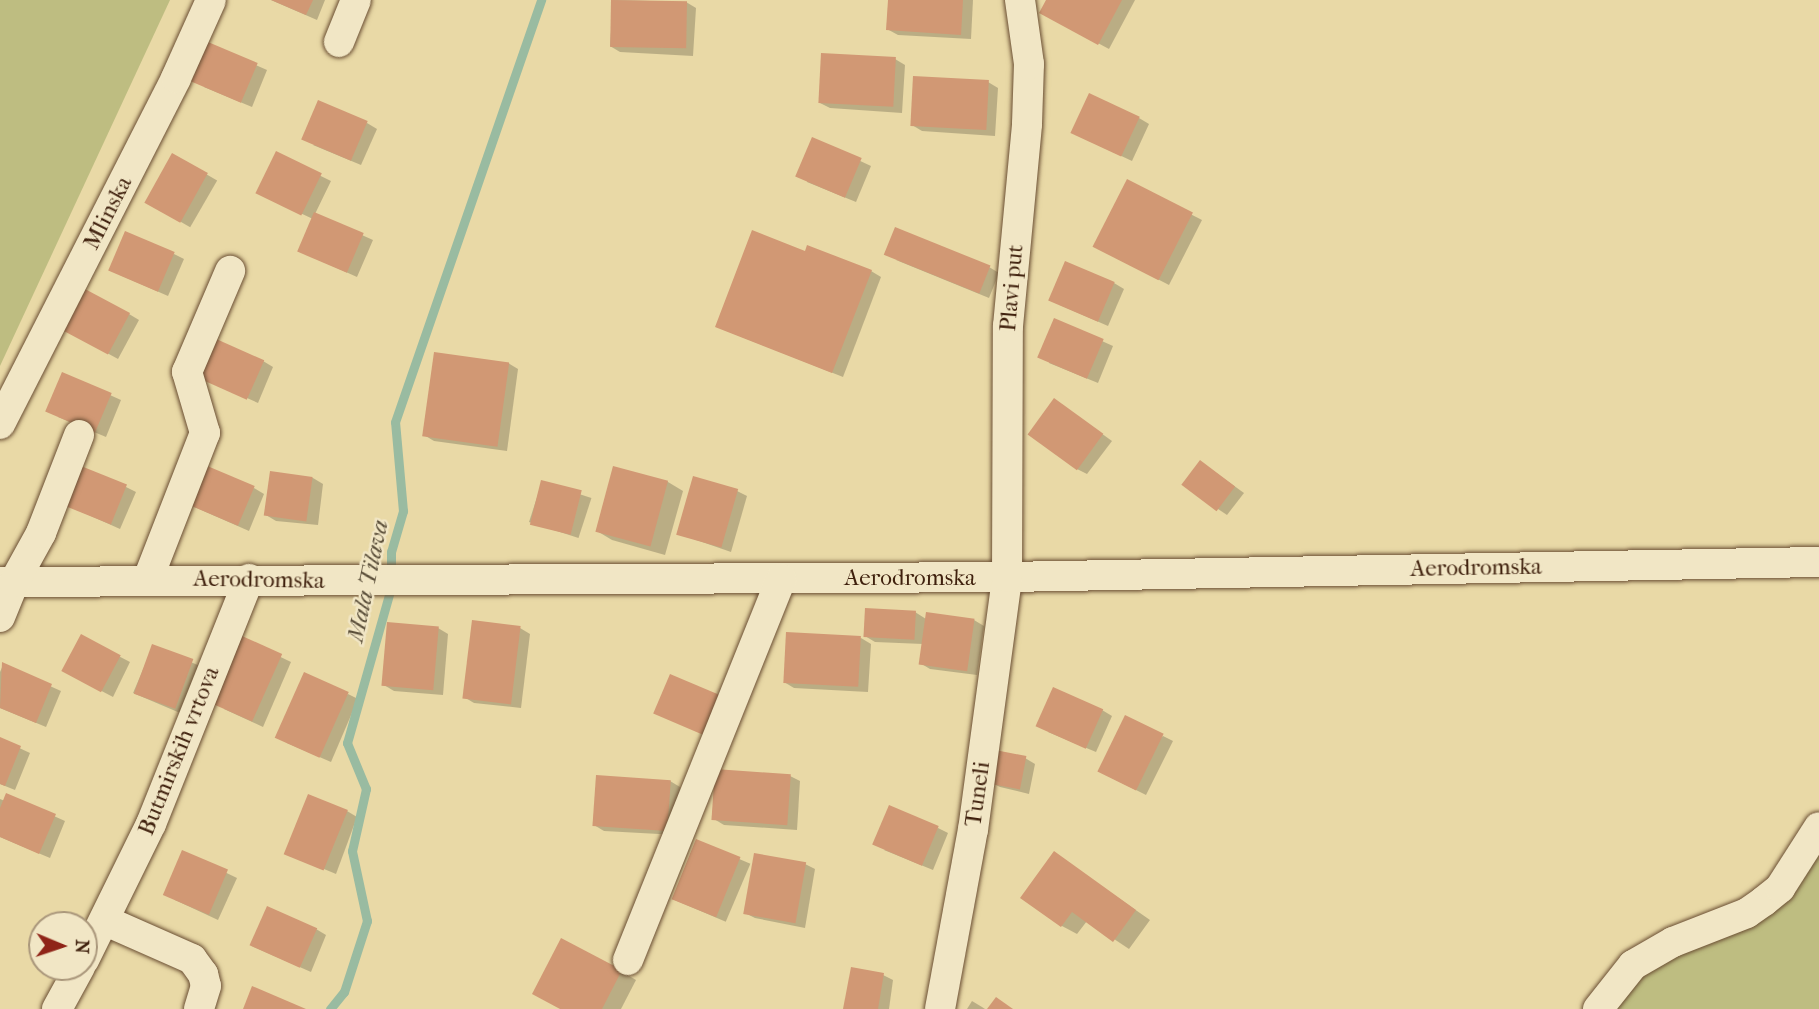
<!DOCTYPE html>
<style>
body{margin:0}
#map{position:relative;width:1819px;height:1009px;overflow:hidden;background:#e9d9a6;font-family:"IM FELL French Canon",serif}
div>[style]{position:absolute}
.green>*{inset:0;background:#bebd81}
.shadow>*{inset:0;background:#0003;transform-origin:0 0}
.stream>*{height:9px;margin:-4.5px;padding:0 4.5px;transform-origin:4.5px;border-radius:4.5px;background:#99bba1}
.building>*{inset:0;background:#d19874;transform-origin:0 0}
.roads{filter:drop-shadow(0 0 2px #6a4e33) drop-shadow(0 0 2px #6a4e33)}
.minor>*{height:30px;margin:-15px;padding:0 15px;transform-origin:15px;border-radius:15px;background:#f1e6c5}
span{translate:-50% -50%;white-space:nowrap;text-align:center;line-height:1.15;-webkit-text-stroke:5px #f1e6c5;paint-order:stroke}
.street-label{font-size:23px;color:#3f200d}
.water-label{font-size:24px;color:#5a4e39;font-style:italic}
.north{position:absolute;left:28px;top:911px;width:70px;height:70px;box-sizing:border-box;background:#f1e6c5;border:2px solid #aa977b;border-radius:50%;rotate:92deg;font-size:19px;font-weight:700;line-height:28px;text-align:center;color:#3f200d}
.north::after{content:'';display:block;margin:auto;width:24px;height:32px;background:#8f2418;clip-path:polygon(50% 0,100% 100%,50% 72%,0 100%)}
</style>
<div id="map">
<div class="green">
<i style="clip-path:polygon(0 0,170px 0,0 366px)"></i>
<i style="clip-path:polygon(1819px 841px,1819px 1009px,1608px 1009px,1639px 973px,1744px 925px)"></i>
</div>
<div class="shadow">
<i style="clip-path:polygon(271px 0,325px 0,317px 20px)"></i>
<i style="clip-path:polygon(613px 0,686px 2px,696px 8px,693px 56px,620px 52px,610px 46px)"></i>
<i style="clip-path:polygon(889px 0,973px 0,971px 39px,898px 35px,887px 29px)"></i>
<i style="clip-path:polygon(1048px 0,1135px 0,1109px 49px,1051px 18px)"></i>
<i style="clip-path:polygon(209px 44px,267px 70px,252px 107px,204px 87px)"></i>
<i style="clip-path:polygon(895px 59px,905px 65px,902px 113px,830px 108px,820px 103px)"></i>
<i style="clip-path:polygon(988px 82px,998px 88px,995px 136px,922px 131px,912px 125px)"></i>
<i style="clip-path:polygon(1139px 118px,1149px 124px,1132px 161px,1083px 138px)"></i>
<i style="clip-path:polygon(367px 123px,377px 129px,361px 165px,313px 145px)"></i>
<i style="clip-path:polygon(813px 139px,871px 166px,856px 202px,807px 182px)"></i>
<i style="clip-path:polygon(276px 154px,331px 181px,315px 214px,373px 240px,357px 277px,299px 251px,313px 219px,268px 198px)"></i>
<i style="left:173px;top:155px;width:51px;height:54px;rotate:30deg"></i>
<i style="clip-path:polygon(1128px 182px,1202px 220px,1169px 285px,1105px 252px)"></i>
<i style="clip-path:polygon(806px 253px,871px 271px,881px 277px,843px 377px,717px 327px)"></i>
<i style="clip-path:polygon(174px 254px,184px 259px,168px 296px,120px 275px)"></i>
<i style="clip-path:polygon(896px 260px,989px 267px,999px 273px,989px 298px)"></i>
<i style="clip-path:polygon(1114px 283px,1124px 289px,1108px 326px,1060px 305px)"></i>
<i style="clip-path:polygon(129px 314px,139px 320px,118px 359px,76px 336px)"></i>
<i style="clip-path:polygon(1055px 320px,1113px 346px,1098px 383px,1049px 363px)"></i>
<i style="clip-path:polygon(263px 361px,273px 367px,258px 403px,200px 377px)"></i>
<i style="clip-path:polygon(508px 363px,518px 369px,507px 451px,434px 441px,424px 435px)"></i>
<i style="clip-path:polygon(63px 374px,121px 400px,106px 437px,58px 417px)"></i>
<i style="clip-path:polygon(1055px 400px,1112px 441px,1087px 474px,1077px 469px)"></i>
<i style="clip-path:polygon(1201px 462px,1244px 493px,1227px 515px,1218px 509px)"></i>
<i style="clip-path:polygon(615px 468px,668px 482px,683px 491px,665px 555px,612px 540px,597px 531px)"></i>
<i style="clip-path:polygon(271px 473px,313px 478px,323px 484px,318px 525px,276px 521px,266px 515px)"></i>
<i style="left:542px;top:482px;width:52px;height:42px;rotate:18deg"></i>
<i style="clip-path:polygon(126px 487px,136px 492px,120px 529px,62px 503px)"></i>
<i style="clip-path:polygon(254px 488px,264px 494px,249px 531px,190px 505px)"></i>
<i style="clip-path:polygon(737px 491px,747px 496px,731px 552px,679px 534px)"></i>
<i style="clip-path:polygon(915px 612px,926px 619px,974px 620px,984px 626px,977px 675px,930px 669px,920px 663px,923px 644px,875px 642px,865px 636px)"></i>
<i style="clip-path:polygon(438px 628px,448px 634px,443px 695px,394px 691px,384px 685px)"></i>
<i style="clip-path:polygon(520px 628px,530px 634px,521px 708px,474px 703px,464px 697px)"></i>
<i style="clip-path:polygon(82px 637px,130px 662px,113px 697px,75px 677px)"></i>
<i style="clip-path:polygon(861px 638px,871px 644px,868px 692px,794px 688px,784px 682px)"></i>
<i style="clip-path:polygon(243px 639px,291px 662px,263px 727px,224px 709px)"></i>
<i style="left:153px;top:646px;width:53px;height:51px;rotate:23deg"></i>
<i style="clip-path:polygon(3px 665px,61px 691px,46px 727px,0 708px,0 672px)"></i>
<i style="clip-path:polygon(348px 694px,358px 699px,331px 762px,287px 743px)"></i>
<i style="clip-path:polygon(1102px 710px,1112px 716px,1096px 752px,1048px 732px)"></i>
<i style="clip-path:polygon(1163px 736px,1173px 741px,1146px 795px,1110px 777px)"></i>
<i style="clip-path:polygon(0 739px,30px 753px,15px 790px,0 784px)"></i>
<i style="clip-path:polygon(1025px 758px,1035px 764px,1029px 794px,1000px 787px,990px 782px)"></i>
<i style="clip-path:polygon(790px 776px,800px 781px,797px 830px,724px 825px,714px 819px)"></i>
<i style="clip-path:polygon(670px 781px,680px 787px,677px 835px,604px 831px,594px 825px)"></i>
<i style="clip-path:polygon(7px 795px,65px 821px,50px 858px,0 837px,0 799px,5px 801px)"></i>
<i style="clip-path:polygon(347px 811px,357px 817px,336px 874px,288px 854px)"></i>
<i style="clip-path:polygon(938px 828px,948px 833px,933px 870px,884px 850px)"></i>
<i style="left:697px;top:841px;width:58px;height:63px;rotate:23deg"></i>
<i style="clip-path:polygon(183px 852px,237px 878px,218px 920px,175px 900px)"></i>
<i style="clip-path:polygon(1054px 853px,1150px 920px,1129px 949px,1087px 921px,1077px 934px,1062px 926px)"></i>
<i style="clip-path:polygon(805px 864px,815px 869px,805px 928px,755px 918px,745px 913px)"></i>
<i style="clip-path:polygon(316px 929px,326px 935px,311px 972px,252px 946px)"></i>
<i style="clip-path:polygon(621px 971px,636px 980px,621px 1009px,562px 1009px)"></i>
<i style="clip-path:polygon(883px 975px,893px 980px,889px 1009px,845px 1009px)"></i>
<i style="clip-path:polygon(972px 1001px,982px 1007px,985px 1009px,967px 1009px)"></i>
</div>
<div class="stream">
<i style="left:330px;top:1009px;width:22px;rotate:-51deg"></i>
<i style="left:344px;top:992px;width:75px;rotate:-72.1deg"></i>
<i style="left:367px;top:921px;width:72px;rotate:-102.1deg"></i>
<i style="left:352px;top:851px;width:64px;rotate:-77.3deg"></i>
<i style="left:366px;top:789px;width:50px;rotate:-112.4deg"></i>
<i style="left:347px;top:743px;width:162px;rotate:-74.2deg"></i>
<i style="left:391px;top:587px;width:35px;rotate:-90deg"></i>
<i style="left:391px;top:552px;width:43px;rotate:-73.7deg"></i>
<i style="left:403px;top:511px;width:89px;rotate:-95.1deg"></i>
<i style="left:395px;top:422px;width:447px;rotate:-70.9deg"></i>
</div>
<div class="building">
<i style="clip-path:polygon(271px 0,313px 0,306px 15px)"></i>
<i style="left:611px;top:0;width:76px;height:47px;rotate:1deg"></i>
<i style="clip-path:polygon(888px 0,963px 0,961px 35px,886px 30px)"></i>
<i style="clip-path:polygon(1046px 0,1122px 0,1098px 45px,1039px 13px)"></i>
<i style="left:208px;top:42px;width:54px;height:43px;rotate:23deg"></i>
<i style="left:821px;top:53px;width:75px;height:50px;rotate:3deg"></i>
<i style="left:913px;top:76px;width:76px;height:50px;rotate:3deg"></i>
<i style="left:1089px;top:93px;width:56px;height:44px;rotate:25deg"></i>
<i style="left:318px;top:100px;width:54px;height:43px;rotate:23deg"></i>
<i style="left:812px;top:137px;width:54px;height:43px;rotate:23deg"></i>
<i style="left:276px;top:151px;width:51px;height:47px;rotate:26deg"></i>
<i style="left:172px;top:153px;width:41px;height:57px;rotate:29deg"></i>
<i style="left:1127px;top:179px;width:74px;height:76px;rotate:27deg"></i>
<i style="left:314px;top:212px;width:54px;height:43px;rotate:23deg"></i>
<i style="left:895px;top:227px;width:103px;height:30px;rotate:22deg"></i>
<i style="clip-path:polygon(752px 230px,805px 251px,807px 245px,872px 270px,832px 373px,715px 327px)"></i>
<i style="left:125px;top:231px;width:54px;height:43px;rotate:23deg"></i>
<i style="left:1065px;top:261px;width:54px;height:43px;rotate:23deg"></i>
<i style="left:85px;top:289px;width:51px;height:47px;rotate:28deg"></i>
<i style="left:1054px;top:318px;width:54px;height:43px;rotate:23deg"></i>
<i style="left:214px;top:338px;width:55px;height:43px;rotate:24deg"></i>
<i style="left:434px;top:352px;width:76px;height:85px;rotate:8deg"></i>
<i style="left:62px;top:372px;width:54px;height:43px;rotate:23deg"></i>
<i style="left:1054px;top:398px;width:61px;height:45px;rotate:36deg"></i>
<i style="left:1200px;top:460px;width:44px;height:31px;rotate:37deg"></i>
<i style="left:76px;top:464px;width:55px;height:43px;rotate:22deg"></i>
<i style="left:205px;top:465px;width:54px;height:43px;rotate:23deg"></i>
<i style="left:613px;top:466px;width:57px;height:68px;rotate:15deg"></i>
<i style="left:270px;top:471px;width:43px;height:45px;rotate:8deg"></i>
<i style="left:693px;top:476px;width:47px;height:61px;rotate:16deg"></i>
<i style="left:541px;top:480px;width:42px;height:46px;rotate:14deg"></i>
<i style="left:865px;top:608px;width:51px;height:29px;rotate:3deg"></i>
<i style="left:926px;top:612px;width:49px;height:53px;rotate:8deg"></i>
<i style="left:472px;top:620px;width:49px;height:79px;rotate:7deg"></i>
<i style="left:387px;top:622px;width:52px;height:64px;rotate:5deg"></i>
<i style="left:786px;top:632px;width:75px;height:51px;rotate:3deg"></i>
<i style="left:81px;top:634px;width:45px;height:42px;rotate:28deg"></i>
<i style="left:242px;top:636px;width:44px;height:74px;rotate:24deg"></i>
<i style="left:152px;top:644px;width:44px;height:53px;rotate:20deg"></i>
<i style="clip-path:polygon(2px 662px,52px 684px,36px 723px,0 708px)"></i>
<i style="left:304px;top:672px;width:49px;height:72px;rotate:24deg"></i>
<i style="left:670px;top:674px;width:54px;height:43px;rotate:23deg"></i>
<i style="left:1053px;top:687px;width:55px;height:43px;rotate:24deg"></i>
<i style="left:1125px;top:715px;width:43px;height:63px;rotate:26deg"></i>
<i style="clip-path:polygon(0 737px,21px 746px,5px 786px,0 784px)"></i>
<i style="left:995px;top:750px;width:32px;height:34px;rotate:11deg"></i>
<i style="left:715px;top:769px;width:76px;height:51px;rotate:4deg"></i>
<i style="left:596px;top:775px;width:75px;height:51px;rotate:4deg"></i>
<i style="clip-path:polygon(6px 793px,56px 814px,39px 854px,0 837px,0 808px)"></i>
<i style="left:308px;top:794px;width:43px;height:65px;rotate:22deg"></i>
<i style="left:889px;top:805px;width:54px;height:43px;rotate:23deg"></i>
<i style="left:696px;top:839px;width:48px;height:65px;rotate:22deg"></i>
<i style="left:182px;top:850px;width:50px;height:49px;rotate:23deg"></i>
<i style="clip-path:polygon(1054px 851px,1136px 910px,1113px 942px,1072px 912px,1061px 927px,1020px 898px)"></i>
<i style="left:754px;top:853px;width:53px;height:62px;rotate:10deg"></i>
<i style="left:267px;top:906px;width:55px;height:43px;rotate:24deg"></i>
<i style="clip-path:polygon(561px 938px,622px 970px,602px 1009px,560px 1009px,532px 994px)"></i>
<i style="clip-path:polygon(851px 967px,884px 973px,878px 1009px,843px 1009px)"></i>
<i style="clip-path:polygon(252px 986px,306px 1009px,243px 1009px)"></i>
<i style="clip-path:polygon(996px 997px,1013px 1009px,987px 1009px)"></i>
</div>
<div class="roads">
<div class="minor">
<i style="left:339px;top:42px;width:45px;rotate:-68deg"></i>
<i style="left:0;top:424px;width:388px;rotate:-63deg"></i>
<i style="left:176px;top:78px;width:85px;rotate:-65.8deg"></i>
<i style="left:148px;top:579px;width:157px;rotate:-68.7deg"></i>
<i style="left:205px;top:433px;width:64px;rotate:-106.4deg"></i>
<i style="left:187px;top:372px;width:110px;rotate:-66.9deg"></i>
<i style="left:0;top:582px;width:1007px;rotate:-0.28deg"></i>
<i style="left:1007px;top:577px;width:812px;rotate:-1.06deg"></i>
<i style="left:0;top:617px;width:38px;rotate:-68deg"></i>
<i style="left:14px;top:582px;width:56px;rotate:-61.1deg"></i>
<i style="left:41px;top:533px;width:105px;rotate:-68.8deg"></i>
<i style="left:106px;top:921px;width:94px;rotate:23.8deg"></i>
<i style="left:192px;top:959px;width:19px;rotate:54deg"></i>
<i style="left:203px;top:974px;width:12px;rotate:76deg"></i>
<i style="left:206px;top:986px;width:24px;rotate:107deg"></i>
<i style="left:84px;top:960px;width:152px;rotate:-63.8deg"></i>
<i style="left:151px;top:824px;width:264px;rotate:-68.2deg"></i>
<i style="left:628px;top:960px;width:411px;rotate:-68.1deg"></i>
<i style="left:57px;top:1009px;width:48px;rotate:-61.3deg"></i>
<i style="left:940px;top:1009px;width:182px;rotate:-79.6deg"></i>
<i style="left:973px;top:830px;width:255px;rotate:-82.3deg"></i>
<i style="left:1007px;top:577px;width:251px;rotate:-89.8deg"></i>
<i style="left:1008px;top:326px;width:203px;rotate:-84.6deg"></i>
<i style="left:1027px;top:124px;width:60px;rotate:-88.1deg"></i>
<i style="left:1029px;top:64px;width:65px;rotate:-98deg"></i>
<i style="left:1598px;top:1009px;width:56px;rotate:-51.5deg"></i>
<i style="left:1633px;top:965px;width:46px;rotate:-29.9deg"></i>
<i style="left:1673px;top:942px;width:79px;rotate:-21.4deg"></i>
<i style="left:1747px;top:913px;width:21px;rotate:-35deg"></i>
<i style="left:1764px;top:901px;width:21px;rotate:-39deg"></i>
<i style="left:1780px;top:888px;width:72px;rotate:-57.4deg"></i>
</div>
</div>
<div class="street-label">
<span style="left:108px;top:213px;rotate:-63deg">Mlinska</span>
<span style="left:1012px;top:288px;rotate:-85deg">Plavi put</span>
<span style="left:1476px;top:568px;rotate:-1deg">Aerodromska</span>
<span style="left:910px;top:578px">Aerodromska</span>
<span style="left:259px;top:580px;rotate:1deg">Aerodromska</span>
<span style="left:179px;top:751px;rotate:-68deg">Butmirskih vrtova</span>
<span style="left:978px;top:794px;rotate:-82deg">Tuneli</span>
</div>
<div class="water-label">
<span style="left:368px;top:581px;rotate:-78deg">Mala Tilava</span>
</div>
<div class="north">N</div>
</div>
